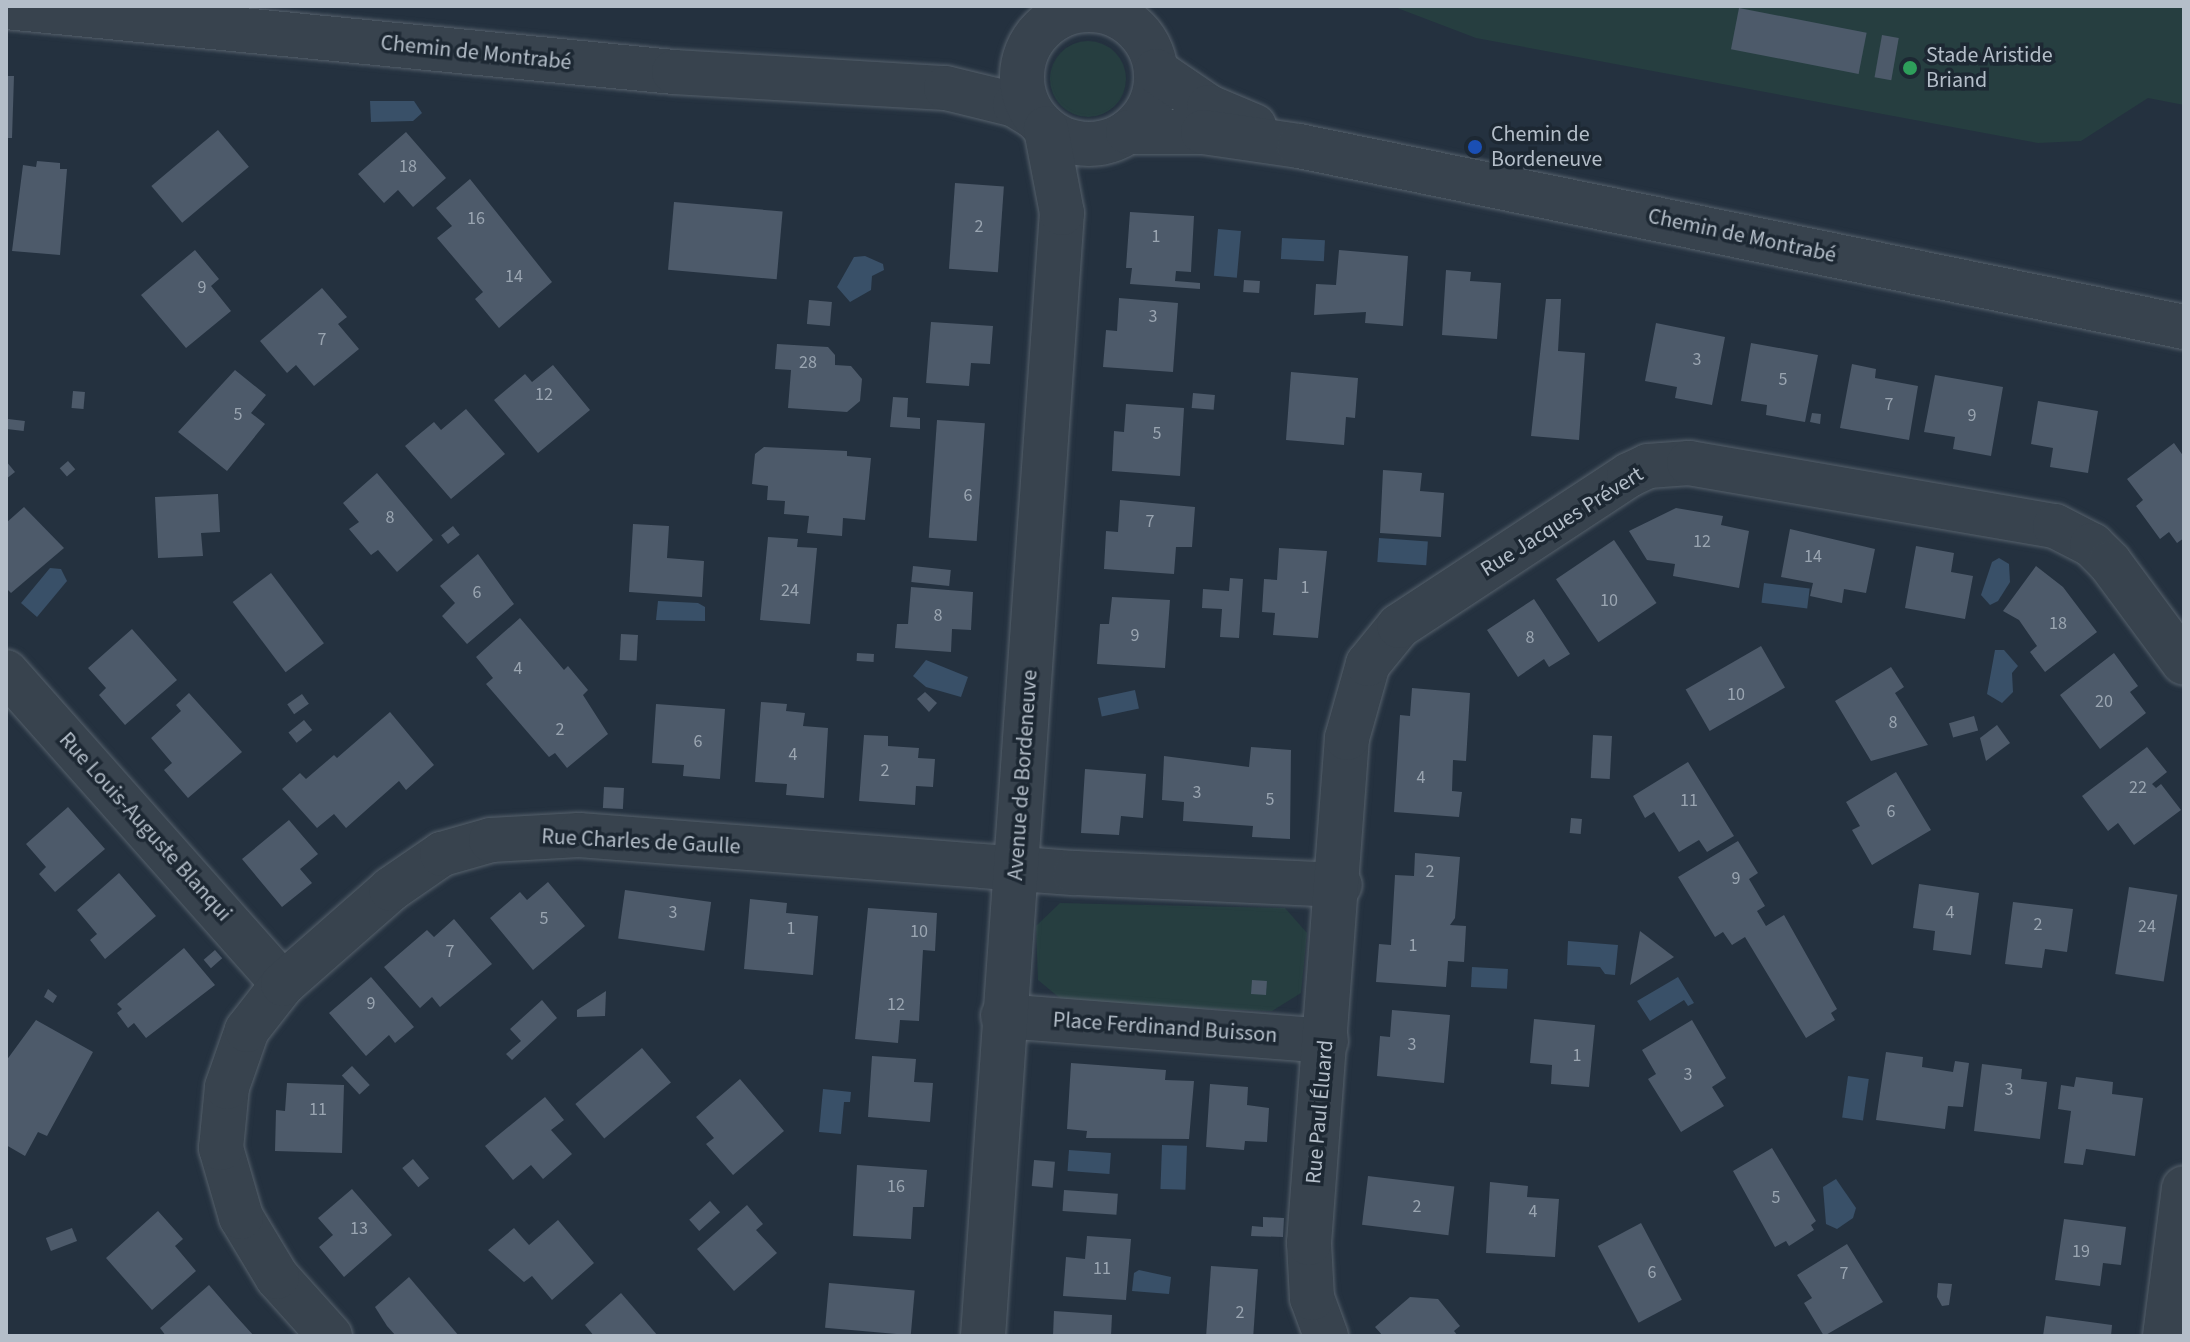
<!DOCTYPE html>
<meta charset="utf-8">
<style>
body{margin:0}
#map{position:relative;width:2190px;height:1342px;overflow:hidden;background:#24313f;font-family:"Source Sans 3",sans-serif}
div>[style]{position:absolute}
.green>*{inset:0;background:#263e40}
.round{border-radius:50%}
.water>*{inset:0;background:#395068;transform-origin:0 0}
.building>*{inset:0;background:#4d5a6a;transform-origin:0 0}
.roads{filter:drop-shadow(0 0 2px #56616c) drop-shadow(0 0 2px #56616c)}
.minor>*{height:44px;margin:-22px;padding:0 22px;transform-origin:22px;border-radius:22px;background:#38434e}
.minor>.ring{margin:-22px;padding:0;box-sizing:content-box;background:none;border:44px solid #38434e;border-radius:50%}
.dots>*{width:22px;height:22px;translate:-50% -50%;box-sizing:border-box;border:4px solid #1d2833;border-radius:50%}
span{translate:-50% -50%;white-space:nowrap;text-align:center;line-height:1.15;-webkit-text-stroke:7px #1d2833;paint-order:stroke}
.number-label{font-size:18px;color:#9aa5b1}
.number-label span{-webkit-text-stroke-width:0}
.street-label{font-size:22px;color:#b4bec9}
.poi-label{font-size:22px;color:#b4bec9}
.left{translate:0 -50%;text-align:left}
.frame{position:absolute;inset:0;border:8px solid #b4bec9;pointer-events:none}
</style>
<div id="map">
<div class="green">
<i style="clip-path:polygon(1392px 6px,2184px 6px,2184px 105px,2148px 98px,2081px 141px,2038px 143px,1476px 38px)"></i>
<i class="round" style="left:1050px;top:41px;width:76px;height:76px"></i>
<i style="clip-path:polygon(1060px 903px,1285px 908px,1307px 933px,1301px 993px,1272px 1011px,1067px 1004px,1038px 980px,1036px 926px)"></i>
</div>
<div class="water">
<i style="clip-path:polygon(370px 101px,414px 101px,422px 113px,413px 121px,371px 122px)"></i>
<i style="left:1218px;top:229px;width:23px;height:47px;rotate:5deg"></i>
<i style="left:1282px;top:238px;width:43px;height:21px;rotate:3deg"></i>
<i style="clip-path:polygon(865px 256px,883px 264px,884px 270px,872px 276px,871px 290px,850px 302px,837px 287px,854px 257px)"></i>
<i style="left:1379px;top:538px;width:49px;height:24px;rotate:4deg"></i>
<i style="clip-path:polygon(1999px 558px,2009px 564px,2010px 582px,1998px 601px,1990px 605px,1981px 595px,1992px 562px)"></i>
<i style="clip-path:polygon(50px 568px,61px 569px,67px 581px,37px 617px,21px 603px)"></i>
<i style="left:1764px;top:583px;width:46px;height:20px;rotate:7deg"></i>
<i style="clip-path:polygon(658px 601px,698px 603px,705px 607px,705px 621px,656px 620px)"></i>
<i style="clip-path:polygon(1995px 650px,2004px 650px,2018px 666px,2012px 673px,2013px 692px,2002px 703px,1987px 694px)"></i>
<i style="clip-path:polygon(926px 660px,968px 677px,961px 697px,926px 687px,913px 676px)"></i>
<i style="left:1135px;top:690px;width:19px;height:38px;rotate:78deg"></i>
<i style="clip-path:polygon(1568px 941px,1618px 945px,1615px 975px,1605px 974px,1600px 967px,1567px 965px)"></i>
<i style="left:1472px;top:967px;width:36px;height:20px;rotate:3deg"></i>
<i style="clip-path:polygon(1678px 977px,1694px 1003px,1688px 1006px,1684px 1000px,1650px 1021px,1637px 1001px)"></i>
<i style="left:1848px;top:1076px;width:21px;height:42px;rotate:8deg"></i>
<i style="clip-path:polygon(823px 1089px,851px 1092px,850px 1102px,844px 1102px,841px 1134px,819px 1132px)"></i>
<i style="left:1162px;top:1145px;width:25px;height:44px;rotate:2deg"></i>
<i style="left:1069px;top:1150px;width:42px;height:21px;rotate:4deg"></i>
<i style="clip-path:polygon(1836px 1179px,1856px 1208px,1853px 1218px,1837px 1229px,1826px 1224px,1823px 1187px)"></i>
<i style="clip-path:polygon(1139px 1270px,1171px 1277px,1169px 1294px,1132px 1291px,1134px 1273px)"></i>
</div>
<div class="building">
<i style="left:1739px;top:8px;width:130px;height:42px;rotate:11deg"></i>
<i style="left:1882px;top:35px;width:17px;height:43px;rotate:10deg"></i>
<i style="clip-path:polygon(6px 76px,14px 76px,12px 138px,6px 138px)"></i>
<i style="left:218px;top:130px;width:48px;height:87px;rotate:50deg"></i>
<i style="clip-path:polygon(406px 132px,446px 178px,413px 207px,398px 190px,384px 203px,358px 174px)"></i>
<i style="clip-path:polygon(37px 161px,60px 163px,60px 169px,67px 169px,60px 255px,12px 251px,23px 165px,36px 167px)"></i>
<i style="clip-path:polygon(470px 179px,552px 282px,499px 328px,475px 299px,483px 292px,437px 238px,452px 226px,436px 208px)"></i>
<i style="left:955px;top:183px;width:49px;height:86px;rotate:4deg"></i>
<i style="left:674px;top:202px;width:109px;height:68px;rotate:5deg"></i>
<i style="clip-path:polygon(1130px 212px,1194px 216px,1191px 272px,1176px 271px,1175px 281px,1200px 283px,1200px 289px,1130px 284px,1132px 268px,1126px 268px)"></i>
<i style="clip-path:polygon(195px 250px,219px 279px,211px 286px,231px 311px,186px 348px,141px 295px)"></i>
<i style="clip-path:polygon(1339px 250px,1408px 256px,1403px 326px,1365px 323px,1366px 312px,1314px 315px,1316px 284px,1336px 285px)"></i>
<i style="clip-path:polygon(1446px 270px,1471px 272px,1470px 281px,1501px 283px,1497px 339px,1442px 335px)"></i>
<i style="left:1244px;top:280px;width:16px;height:12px;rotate:4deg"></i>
<i style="clip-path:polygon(322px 288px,347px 317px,338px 324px,359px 349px,314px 386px,296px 365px,287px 373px,260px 341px)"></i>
<i style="clip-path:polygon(1119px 298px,1178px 303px,1173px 372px,1103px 367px,1106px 330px,1117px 331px)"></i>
<i style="clip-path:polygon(1546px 299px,1561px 299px,1558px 351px,1585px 353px,1579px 440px,1531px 436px)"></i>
<i style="left:809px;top:300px;width:23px;height:24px;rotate:5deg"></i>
<i style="clip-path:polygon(931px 322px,993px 326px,990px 364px,971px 363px,969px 386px,926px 383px)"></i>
<i style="clip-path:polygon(1656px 323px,1725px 337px,1712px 405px,1675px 398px,1677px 387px,1645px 381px)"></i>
<i style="clip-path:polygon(1751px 343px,1818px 355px,1805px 422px,1766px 415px,1767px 405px,1741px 401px)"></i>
<i style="clip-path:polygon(777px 344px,828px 347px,835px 355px,835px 365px,851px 366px,862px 379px,860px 401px,847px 412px,788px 408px,791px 370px,775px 369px)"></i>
<i style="clip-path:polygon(1852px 364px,1876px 369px,1875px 378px,1918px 386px,1909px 440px,1840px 428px)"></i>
<i style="clip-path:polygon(553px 365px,590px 410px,538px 453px,494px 400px,525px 374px,532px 382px)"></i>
<i style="clip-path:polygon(235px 370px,266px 395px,251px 413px,265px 424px,227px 471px,178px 432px)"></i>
<i style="clip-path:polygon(1291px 372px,1358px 378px,1355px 418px,1346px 417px,1344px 445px,1286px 440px)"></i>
<i style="clip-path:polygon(1935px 375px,2003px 387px,1991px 456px,1953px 449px,1955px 437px,1924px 432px)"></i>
<i style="left:73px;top:391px;width:12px;height:17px;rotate:5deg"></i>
<i style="left:1193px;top:393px;width:22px;height:15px;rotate:5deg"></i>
<i style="clip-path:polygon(893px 397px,908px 398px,907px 417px,920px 418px,920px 429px,890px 427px)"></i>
<i style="clip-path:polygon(2038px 401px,2098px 411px,2088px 473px,2050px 467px,2053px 448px,2031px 444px)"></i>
<i style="clip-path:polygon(1126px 404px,1184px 408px,1180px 476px,1112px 471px,1114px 431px,1124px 432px)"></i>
<i style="clip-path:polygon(466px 409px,505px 454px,451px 499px,405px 446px,434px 422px,441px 430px)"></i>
<i style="clip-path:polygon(1812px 413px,1821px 414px,1820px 424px,1810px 422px)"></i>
<i style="left:8px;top:419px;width:17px;height:10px;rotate:7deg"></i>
<i style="left:937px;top:420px;width:48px;height:118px;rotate:4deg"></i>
<i style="clip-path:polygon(2174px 443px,2184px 457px,2184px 538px,2177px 543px,2169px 532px,2160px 539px,2136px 506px,2143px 500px,2127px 479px)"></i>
<i style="clip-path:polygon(764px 447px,847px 451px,847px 456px,871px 458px,865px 520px,843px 518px,842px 536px,807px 533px,809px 516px,784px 514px,785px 501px,767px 500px,768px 486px,752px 484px,755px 454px)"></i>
<i style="clip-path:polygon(6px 461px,15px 472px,6px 479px)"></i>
<i style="left:68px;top:461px;width:11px;height:11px;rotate:49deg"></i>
<i style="clip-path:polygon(1383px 470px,1422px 473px,1420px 491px,1444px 493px,1441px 537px,1380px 533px)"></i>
<i style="clip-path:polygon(377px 473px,433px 540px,397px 572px,378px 550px,371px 555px,349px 529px,359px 522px,343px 503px)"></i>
<i style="clip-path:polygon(218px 494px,220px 532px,201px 533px,203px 556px,158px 558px,155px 497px)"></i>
<i style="clip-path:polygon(1120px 500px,1195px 507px,1192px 547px,1176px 547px,1174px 574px,1104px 569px,1106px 531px,1118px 532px)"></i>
<i style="clip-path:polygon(24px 507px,64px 548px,11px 593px,6px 588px,6px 523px)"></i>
<i style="clip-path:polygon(1676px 508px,1723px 516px,1721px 525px,1749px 531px,1739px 588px,1673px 576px,1675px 564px,1647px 560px,1629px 531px)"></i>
<i style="clip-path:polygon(633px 524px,669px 526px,667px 558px,704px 561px,702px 597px,629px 592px)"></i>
<i style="left:453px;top:526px;width:11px;height:15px;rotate:52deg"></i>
<i style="clip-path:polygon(1790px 529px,1875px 549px,1866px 593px,1844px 589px,1842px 603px,1810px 596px,1813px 583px,1781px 577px)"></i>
<i style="clip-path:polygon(768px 537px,798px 539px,797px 547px,817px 548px,810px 624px,760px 620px)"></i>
<i style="left:1614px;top:540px;width:76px;height:70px;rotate:56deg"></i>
<i style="clip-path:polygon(1916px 546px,1954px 553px,1951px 572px,1973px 576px,1965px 619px,1905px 608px)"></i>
<i style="clip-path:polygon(1279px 548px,1327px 551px,1318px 638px,1273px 635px,1275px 613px,1262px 612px,1264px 579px,1277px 580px)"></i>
<i style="clip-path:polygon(478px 554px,514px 604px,467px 644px,442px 616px,455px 603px,440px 586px)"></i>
<i style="left:913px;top:566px;width:38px;height:16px;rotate:6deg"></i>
<i style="clip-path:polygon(2036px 566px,2063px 587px,2097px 632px,2045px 672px,2030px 652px,2037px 646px,2019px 620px,2003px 611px)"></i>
<i style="left:271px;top:573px;width:88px;height:48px;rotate:53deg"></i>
<i style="clip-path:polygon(1230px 578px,1243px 579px,1239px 638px,1220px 637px,1222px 609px,1202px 608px,1203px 589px,1229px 591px)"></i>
<i style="clip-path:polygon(911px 587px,973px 592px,971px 630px,952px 629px,951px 652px,895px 648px,897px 624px,908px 624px)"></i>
<i style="clip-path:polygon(1112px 597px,1170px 600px,1165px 668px,1097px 664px,1100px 624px,1109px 624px)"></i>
<i style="clip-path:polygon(1534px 599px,1570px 654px,1549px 667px,1544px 659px,1518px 677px,1487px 630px)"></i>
<i style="clip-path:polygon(520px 618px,564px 670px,568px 666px,588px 690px,583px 695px,608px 734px,567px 768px,555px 753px,549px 757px,486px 684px,493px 678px,476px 657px)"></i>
<i style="clip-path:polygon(132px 629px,177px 680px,125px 725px,99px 695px,106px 688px,88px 668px)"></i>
<i style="left:621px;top:634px;width:17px;height:26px;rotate:3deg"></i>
<i style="left:1761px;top:646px;width:48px;height:87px;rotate:60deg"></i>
<i style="left:857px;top:653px;width:17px;height:8px;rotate:3deg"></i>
<i style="clip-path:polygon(2114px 653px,2138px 686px,2130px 692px,2146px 713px,2100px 749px,2060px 695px)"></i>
<i style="clip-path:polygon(1891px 667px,1904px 687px,1895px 693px,1928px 745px,1871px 761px,1835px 701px)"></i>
<i style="clip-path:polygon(1412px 688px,1470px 693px,1466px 761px,1453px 760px,1452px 791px,1462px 792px,1459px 817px,1394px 812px,1400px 715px,1410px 716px)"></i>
<i style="clip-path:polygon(925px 692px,937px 703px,929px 712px,917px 699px)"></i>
<i style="clip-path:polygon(189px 693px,242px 752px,188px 798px,164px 770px,172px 763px,151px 738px,181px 711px,176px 705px)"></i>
<i style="left:302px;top:694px;width:12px;height:18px;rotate:55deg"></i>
<i style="clip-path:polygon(761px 702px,787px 704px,786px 711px,805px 713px,803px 726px,828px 728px,824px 798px,786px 795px,787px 784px,755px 782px)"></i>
<i style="clip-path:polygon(656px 704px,725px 709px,720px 779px,683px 776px,684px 765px,652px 763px)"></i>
<i style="clip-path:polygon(390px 712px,434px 765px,406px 790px,399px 781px,346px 828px,334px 814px,317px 828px,282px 789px,300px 773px,306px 779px,334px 755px,337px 758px)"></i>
<i style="left:1974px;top:716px;width:15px;height:26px;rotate:74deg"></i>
<i style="left:304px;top:720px;width:13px;height:20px;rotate:51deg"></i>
<i style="clip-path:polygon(1997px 725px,2010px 743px,1986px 761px,1980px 738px)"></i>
<i style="clip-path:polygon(864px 735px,888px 736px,888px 746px,919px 748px,918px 758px,935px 759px,933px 787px,916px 786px,915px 805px,859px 801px)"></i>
<i style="left:1593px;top:735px;width:19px;height:43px;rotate:3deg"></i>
<i style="clip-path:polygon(1251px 747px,1291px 750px,1290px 839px,1252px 837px,1253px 826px,1183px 821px,1184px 802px,1162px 800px,1164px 756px,1249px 767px)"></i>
<i style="clip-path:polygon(2147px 747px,2167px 772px,2152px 784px,2156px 788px,2161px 784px,2181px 810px,2134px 845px,2118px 823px,2108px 831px,2082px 796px)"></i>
<i style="clip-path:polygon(1688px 762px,1734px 836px,1707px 852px,1699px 840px,1679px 852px,1654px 812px,1645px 818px,1633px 796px)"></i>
<i style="clip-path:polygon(1085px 769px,1146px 774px,1143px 818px,1121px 816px,1119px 835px,1081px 833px)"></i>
<i style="clip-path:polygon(1896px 772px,1931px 830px,1872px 865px,1852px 830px,1860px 826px,1846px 802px)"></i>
<i style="left:604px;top:787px;width:20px;height:21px;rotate:3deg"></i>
<i style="clip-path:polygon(68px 807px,105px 849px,55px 892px,39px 874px,46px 867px,26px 844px)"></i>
<i style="left:1571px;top:818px;width:11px;height:15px;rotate:5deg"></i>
<i style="clip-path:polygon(289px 820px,318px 854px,300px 869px,312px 883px,282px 907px,242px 859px)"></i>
<i style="clip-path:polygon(1738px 841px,1758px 873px,1749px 879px,1765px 906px,1757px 911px,1766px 926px,1784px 915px,1837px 1009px,1831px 1013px,1835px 1020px,1806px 1038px,1745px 937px,1732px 945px,1723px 932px,1715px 937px,1678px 877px)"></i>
<i style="clip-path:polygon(1415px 853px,1460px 857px,1455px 918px,1450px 925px,1466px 926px,1464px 962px,1448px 961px,1446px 987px,1376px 982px,1379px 944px,1391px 945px,1395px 875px,1414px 876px)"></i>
<i style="clip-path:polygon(119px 873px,156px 916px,105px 959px,90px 940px,97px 934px,77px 910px)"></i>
<i style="clip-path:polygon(548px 882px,585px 926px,533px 970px,490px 918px,520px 892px,527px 900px)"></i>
<i style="clip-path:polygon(1919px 884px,1979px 893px,1971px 955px,1933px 950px,1935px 931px,1913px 928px)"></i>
<i style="left:2129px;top:887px;width:49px;height:88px;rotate:9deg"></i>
<i style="left:625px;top:890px;width:87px;height:49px;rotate:8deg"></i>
<i style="clip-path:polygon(750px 899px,787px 903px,786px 913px,818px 916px,813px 975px,744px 969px)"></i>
<i style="clip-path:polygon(2013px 902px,2073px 909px,2067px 952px,2045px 949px,2042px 968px,2005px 964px)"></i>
<i style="clip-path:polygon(868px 908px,937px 913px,935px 951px,923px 950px,919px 1021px,900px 1020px,898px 1043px,855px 1039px)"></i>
<i style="clip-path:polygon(454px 919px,492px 964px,440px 1007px,432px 997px,420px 1008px,384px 967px,427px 930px,434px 937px)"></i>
<i style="clip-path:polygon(1640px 931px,1674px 957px,1630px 985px)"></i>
<i style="clip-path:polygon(184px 948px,215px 985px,146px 1038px,134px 1023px,128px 1028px,117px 1013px,122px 1009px,117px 1004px)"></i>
<i style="left:215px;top:950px;width:11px;height:15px;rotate:49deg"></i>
<i style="clip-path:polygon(371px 977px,414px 1027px,395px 1043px,389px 1035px,366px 1056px,329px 1013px)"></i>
<i style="left:1252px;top:980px;width:15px;height:14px;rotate:4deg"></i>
<i style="clip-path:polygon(48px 989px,57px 996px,53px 1003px,44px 997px)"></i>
<i style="clip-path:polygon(606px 991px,605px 1016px,577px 1017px,577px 1010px)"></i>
<i style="clip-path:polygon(542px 1000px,557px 1018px,512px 1060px,506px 1054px,521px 1041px,510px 1029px)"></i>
<i style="clip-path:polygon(1392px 1010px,1450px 1015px,1444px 1083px,1377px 1076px,1380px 1036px,1390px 1037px)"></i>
<i style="clip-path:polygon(1534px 1019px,1595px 1025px,1589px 1087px,1551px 1084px,1552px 1065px,1530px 1063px)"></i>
<i style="clip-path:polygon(36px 1020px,93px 1052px,47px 1136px,38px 1132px,25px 1156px,6px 1145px,6px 1061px)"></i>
<i style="clip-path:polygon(1692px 1020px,1726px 1078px,1712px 1087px,1724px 1106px,1681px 1132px,1648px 1079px,1656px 1074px,1642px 1050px)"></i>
<i style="left:642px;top:1048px;width:45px;height:87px;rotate:50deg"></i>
<i style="clip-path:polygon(1886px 1052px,1923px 1057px,1922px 1067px,1953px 1072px,1955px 1061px,1969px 1063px,1963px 1107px,1948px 1106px,1945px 1129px,1876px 1120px)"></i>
<i style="clip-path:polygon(872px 1056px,916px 1059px,914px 1082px,933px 1083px,930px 1122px,868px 1117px)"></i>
<i style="clip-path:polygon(1071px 1063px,1166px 1070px,1165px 1080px,1194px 1081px,1189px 1139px,1086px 1138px,1087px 1131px,1067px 1129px)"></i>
<i style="clip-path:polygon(1982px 1064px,2022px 1069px,2021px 1079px,2047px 1082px,2040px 1139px,1974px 1131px)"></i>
<i style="left:352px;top:1066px;width:26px;height:14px;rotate:47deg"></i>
<i style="clip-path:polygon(2076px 1077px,2113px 1082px,2112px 1094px,2143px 1098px,2135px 1156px,2086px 1149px,2083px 1165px,2064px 1163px,2071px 1111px,2058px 1109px,2061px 1085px,2074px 1087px)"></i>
<i style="clip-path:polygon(740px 1079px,784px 1131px,733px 1175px,706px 1144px,714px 1138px,696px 1117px)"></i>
<i style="clip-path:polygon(287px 1083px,344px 1085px,342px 1153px,275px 1151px,276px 1110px,285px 1111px)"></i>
<i style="clip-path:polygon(1210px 1084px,1248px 1087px,1247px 1105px,1269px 1108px,1267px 1142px,1245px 1141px,1244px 1150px,1206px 1147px)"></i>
<i style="clip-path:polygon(545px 1097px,564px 1120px,551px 1130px,572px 1154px,543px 1179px,531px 1165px,513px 1180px,485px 1146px)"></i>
<i style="clip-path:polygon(1772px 1148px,1816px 1221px,1811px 1225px,1814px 1230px,1789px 1246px,1786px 1241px,1775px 1247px,1733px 1171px)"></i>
<i style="left:413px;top:1159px;width:25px;height:14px;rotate:50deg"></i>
<i style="left:1034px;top:1160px;width:21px;height:26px;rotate:5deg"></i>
<i style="clip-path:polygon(857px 1165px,927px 1170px,924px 1207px,913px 1207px,911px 1239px,853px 1236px)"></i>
<i style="left:1368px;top:1176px;width:87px;height:49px;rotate:7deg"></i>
<i style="clip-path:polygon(1490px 1182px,1528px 1186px,1527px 1197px,1559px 1199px,1555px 1257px,1486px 1253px)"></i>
<i style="clip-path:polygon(352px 1189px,392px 1235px,344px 1277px,319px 1247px,333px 1235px,318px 1218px)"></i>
<i style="left:1064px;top:1190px;width:54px;height:21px;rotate:4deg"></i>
<i style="left:710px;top:1201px;width:15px;height:28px;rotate:48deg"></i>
<i style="clip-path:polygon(747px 1205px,763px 1224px,756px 1230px,777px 1253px,734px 1291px,697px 1249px)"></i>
<i style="clip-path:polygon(158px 1211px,183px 1239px,175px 1246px,196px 1271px,152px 1310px,106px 1258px)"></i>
<i style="clip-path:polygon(1263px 1217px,1284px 1218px,1283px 1237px,1251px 1236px,1252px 1226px,1263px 1227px)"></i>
<i style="clip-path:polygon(2064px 1219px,2126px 1227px,2121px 1265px,2103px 1263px,2100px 1286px,2055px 1280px)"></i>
<i style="clip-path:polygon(558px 1220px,594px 1263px,552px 1300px,532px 1276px,524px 1282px,488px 1250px,514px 1228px,529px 1245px)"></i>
<i style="left:1641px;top:1223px;width:87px;height:49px;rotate:62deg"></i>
<i style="left:72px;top:1228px;width:14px;height:28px;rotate:69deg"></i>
<i style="clip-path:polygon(1087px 1236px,1131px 1239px,1126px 1300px,1063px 1296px,1066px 1257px,1085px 1259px)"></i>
<i style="clip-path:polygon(1847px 1244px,1883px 1302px,1824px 1336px,1804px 1303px,1812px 1298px,1797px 1275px)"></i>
<i style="left:1211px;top:1266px;width:47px;height:70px;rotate:4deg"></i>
<i style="clip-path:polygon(409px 1277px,459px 1336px,396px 1336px,387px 1326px,375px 1307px)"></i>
<i style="left:829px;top:1283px;width:86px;height:45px;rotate:5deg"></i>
<i style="clip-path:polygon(1938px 1283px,1952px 1284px,1949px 1305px,1942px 1306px,1937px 1297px)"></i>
<i style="clip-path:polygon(209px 1285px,235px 1315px,254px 1336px,166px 1336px,160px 1328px)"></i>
<i style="clip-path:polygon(621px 1293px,640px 1315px,658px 1336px,594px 1336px,585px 1325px)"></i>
<i style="clip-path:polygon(1410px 1297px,1438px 1299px,1460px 1326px,1454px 1331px,1458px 1336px,1383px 1336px,1375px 1327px)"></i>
<i style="clip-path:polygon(1054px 1311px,1112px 1315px,1111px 1336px,1053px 1336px)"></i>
<i style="clip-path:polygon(2046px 1316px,2112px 1325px,2111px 1336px,2043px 1336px)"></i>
</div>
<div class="roads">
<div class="minor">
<i style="left:6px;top:7px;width:671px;rotate:5.56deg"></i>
<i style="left:674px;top:72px;width:272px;rotate:3.4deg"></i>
<i style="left:946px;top:88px;width:71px;rotate:13.8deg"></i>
<i style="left:1015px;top:105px;width:22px;rotate:32deg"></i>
<i class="ring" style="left:1022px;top:10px;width:90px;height:90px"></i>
<i style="left:1156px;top:71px;width:64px;rotate:34.2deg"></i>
<i style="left:1209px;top:107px;width:49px;rotate:22.9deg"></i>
<i style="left:1128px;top:132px;width:75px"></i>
<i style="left:1203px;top:132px;width:97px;rotate:8.3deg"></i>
<i style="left:1299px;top:146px;width:903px;rotate:11.56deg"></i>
<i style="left:6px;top:672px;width:417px;rotate:48.4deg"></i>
<i style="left:1003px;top:1016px;width:324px;rotate:4.4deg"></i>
<i style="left:330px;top:1336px;width:79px;rotate:-131.9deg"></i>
<i style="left:277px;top:1277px;width:70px;rotate:-121deg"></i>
<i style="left:241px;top:1217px;width:72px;rotate:-106.2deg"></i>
<i style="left:221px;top:1148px;width:61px;rotate:-84.4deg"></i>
<i style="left:227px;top:1087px;width:60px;rotate:-70.7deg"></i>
<i style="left:247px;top:1030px;width:58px;rotate:-52deg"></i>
<i style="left:283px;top:984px;width:144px;rotate:-41.3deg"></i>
<i style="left:391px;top:889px;width:62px;rotate:-34.5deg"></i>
<i style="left:442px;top:854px;width:51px;rotate:-15.9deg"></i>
<i style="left:491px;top:840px;width:88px;rotate:-3.3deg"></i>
<i style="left:579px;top:835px;width:498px;rotate:4.4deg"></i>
<i style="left:1076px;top:873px;width:264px;rotate:2.6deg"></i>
<i style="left:983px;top:1336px;width:1126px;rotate:-85.98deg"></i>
<i style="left:1062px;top:213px;width:86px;rotate:-100.8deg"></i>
<i style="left:1326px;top:1336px;width:40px;rotate:-110.2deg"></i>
<i style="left:1312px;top:1298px;width:55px;rotate:-93.1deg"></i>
<i style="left:1309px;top:1243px;width:506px;rotate:-85.7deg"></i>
<i style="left:1347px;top:738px;width:77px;rotate:-74.2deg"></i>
<i style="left:1368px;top:664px;width:49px;rotate:-50.8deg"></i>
<i style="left:1399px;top:626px;width:275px;rotate:-33.3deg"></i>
<i style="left:1629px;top:475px;width:21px;rotate:-25deg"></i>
<i style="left:1648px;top:466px;width:41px;rotate:-4.2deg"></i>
<i style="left:1689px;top:463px;width:371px;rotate:9.8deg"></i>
<i style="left:2055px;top:526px;width:42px;rotate:27.2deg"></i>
<i style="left:2092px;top:545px;width:25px;rotate:45deg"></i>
<i style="left:2110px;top:563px;width:124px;rotate:53.5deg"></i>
<i style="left:2165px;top:1336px;width:149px;rotate:-82.7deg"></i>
</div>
</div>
<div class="dots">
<i style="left:1910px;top:68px;background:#2e9e5b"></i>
<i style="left:1475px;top:147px;background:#1a4fb4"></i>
</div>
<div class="number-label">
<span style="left:408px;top:167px">18</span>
<span style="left:476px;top:219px">16</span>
<span style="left:979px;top:227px">2</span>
<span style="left:1156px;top:237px">1</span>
<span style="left:514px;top:277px">14</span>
<span style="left:202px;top:288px">9</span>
<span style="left:1153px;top:317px">3</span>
<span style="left:322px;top:340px">7</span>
<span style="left:1697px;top:360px">3</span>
<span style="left:808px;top:363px">28</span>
<span style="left:1783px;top:380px">5</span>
<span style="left:544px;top:395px">12</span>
<span style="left:1889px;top:405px">7</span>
<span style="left:238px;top:415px">5</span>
<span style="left:1972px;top:416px">9</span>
<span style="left:1157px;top:434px">5</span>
<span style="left:968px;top:496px">6</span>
<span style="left:390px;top:518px">8</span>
<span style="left:1150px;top:522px">7</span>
<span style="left:1702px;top:542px">12</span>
<span style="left:1813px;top:557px">14</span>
<span style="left:1305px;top:588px">1</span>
<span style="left:790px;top:591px">24</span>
<span style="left:477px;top:593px">6</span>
<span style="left:1609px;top:601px">10</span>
<span style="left:938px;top:616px">8</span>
<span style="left:2058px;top:624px">18</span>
<span style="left:1135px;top:636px">9</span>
<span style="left:1530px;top:638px">8</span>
<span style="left:518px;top:669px">4</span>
<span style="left:1736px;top:695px">10</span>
<span style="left:2104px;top:702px">20</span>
<span style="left:1893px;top:723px">8</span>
<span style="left:560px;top:730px">2</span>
<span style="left:698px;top:742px">6</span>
<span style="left:793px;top:755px">4</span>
<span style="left:885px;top:771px">2</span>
<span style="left:1421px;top:778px">4</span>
<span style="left:2138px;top:788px">22</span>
<span style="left:1197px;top:793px">3</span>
<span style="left:1270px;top:800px">5</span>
<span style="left:1689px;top:801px">11</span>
<span style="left:1891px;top:812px">6</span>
<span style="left:1430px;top:872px">2</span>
<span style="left:1736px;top:879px">9</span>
<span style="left:673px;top:913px">3</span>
<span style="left:1950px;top:913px">4</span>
<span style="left:544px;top:919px">5</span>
<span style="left:2038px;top:925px">2</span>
<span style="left:2147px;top:927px">24</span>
<span style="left:791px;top:929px">1</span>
<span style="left:919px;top:932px">10</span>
<span style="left:1413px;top:946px">1</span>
<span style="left:450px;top:952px">7</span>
<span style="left:371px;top:1004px">9</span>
<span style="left:896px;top:1005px">12</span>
<span style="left:1412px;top:1045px">3</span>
<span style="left:1577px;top:1056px">1</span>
<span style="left:1688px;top:1075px">3</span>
<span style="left:2009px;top:1090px">3</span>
<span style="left:318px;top:1110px">11</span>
<span style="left:896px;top:1187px">16</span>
<span style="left:1776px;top:1198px">5</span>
<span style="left:1417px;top:1207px">2</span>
<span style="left:1533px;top:1212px">4</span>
<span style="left:359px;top:1229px">13</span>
<span style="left:2081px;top:1252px">19</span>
<span style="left:1102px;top:1269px">11</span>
<span style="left:1652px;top:1273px">6</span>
<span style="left:1844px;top:1274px">7</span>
<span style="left:1240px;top:1313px">2</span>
</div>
<div class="street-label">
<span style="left:476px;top:53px;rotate:6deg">Chemin de Montrabé</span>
<span style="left:1742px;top:236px;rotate:12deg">Chemin de Montrabé</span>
<span style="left:1562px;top:522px;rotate:-32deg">Rue Jacques Prévert</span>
<span style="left:1023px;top:775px;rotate:-86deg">Avenue de Bordeneuve</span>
<span style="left:145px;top:827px;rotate:48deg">Rue Louis-Auguste Blanqui</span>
<span style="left:641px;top:842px;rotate:3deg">Rue Charles de Gaulle</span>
<span style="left:1165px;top:1028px;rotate:4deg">Place Ferdinand Buisson</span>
<span style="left:1320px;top:1112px;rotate:-85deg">Rue Paul Éluard</span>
</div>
<div class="poi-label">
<span class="left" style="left:1926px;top:68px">Stade Aristide<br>Briand</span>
<span class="left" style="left:1491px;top:147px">Chemin de<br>Bordeneuve</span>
</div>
<div class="frame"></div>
</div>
